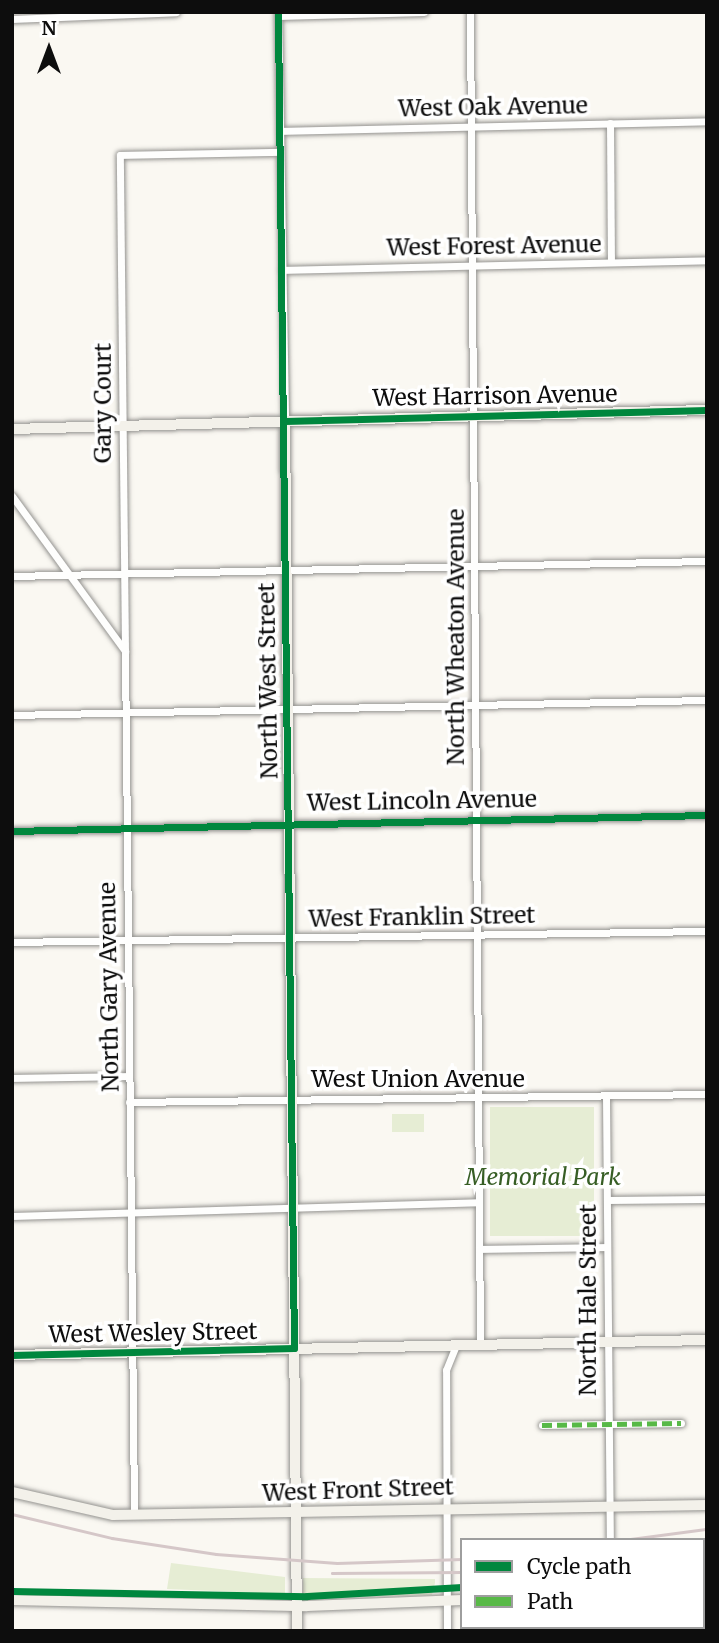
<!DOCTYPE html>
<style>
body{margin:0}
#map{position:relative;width:719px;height:1643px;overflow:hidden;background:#faf8f2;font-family:Merriweather,serif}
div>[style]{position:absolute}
.green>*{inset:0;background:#e6edd4;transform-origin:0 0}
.roads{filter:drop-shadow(0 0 2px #949390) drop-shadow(0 0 2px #949390)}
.street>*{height:7px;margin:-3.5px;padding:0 3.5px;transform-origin:3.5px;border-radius:3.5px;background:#fefefd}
.secondary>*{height:10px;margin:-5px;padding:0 5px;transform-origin:5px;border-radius:5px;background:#f3f1ea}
.rail>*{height:2.5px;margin:-1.25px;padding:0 1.25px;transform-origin:1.25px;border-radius:1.25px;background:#d5c7c8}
.quiet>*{height:5px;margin-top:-2.5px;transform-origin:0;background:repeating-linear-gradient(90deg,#58b947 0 10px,transparent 0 15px)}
.cycleway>*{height:7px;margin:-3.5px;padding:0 3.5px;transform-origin:3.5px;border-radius:3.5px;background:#00873e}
span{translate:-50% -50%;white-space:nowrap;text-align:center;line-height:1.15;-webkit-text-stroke:7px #fff;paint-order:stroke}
.street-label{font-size:23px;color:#0d0d0d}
.park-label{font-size:23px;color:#375e25;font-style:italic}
.frame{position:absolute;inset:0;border:14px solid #0d0d0d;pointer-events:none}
.legend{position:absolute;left:460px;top:1538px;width:245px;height:91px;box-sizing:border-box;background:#fff;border:2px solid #9e9e9e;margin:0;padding:9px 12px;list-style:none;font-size:21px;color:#0d0d0d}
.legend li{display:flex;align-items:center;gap:14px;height:35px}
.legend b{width:35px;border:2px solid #9e9e9e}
.north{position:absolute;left:14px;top:14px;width:70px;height:70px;-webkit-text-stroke:5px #fff;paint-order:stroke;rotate:0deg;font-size:19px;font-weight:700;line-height:28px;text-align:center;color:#0d0d0d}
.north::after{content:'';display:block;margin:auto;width:24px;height:32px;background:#0d0d0d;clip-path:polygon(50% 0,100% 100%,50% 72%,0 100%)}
</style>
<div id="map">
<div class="green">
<i style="left:594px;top:1107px;width:129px;height:104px;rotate:90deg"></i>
<i style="left:392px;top:1114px;width:32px;height:18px"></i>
<i style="clip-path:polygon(171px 1563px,285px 1577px,285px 1594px,167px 1589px)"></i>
<i style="clip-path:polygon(303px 1578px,435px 1579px,435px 1583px,432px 1595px,311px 1598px,311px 1594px,303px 1594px)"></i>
</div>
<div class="roads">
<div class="street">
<i style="left:278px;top:12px;width:409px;rotate:89deg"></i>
<i style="left:470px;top:12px;width:1333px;rotate:89.57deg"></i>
<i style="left:278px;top:16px;width:146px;rotate:-1.6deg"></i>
<i style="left:12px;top:19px;width:164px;rotate:-2.4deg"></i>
<i style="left:610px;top:123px;width:139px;rotate:89.6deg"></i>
<i style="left:280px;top:131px;width:427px;rotate:-1.3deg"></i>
<i style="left:282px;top:270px;width:425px;rotate:-1.3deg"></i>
<i style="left:12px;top:496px;width:192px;rotate:53.9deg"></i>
<i style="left:125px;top:651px;width:863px;rotate:89.4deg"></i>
<i style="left:12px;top:576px;width:695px;rotate:-1.24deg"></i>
<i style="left:125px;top:649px;width:494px;rotate:-90.6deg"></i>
<i style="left:120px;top:155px;width:160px;rotate:-1.1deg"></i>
<i style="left:12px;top:715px;width:695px;rotate:-1.24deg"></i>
<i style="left:12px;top:831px;width:695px;rotate:-1.32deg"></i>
<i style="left:12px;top:942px;width:695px;rotate:-0.91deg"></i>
<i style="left:12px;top:1078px;width:117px;rotate:-1deg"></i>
<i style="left:606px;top:1096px;width:444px;rotate:89.5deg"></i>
<i style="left:129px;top:1102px;width:578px;rotate:-0.79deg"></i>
<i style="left:607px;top:1200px;width:100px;rotate:-0.6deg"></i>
<i style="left:12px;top:1216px;width:467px;rotate:-1.7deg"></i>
<i style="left:479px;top:1249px;width:127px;rotate:-0.9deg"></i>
<i style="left:542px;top:1425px;width:139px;rotate:-0.8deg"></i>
<i style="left:447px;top:1631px;width:261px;rotate:-90.2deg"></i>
<i style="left:446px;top:1370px;width:27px;rotate:-68deg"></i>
<i style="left:609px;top:1631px;width:4px;rotate:-90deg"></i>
</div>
<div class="secondary">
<i style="left:285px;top:421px;width:1210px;rotate:89.43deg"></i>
<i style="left:12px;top:429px;width:695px;rotate:-1.57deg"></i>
<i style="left:12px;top:1355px;width:695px;rotate:-1.24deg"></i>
<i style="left:12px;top:1492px;width:104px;rotate:12.8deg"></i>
<i style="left:113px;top:1515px;width:594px;rotate:-0.96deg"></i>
<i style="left:703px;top:1582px;width:4px"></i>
<i style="left:12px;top:1600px;width:295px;rotate:1.2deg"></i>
<i style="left:307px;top:1606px;width:155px;rotate:-2.2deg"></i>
</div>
</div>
<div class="rail">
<i style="left:12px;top:1514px;width:103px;rotate:13.5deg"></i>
<i style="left:112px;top:1538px;width:105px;rotate:8.7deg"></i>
<i style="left:216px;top:1554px;width:121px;rotate:4.3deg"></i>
<i style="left:337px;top:1563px;width:125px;rotate:-1.8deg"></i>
<i style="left:623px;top:1540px;width:85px;rotate:-7.5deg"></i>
<i style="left:703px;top:1543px;width:4px;rotate:-14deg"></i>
<i style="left:332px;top:1573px;width:130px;rotate:-0.4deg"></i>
</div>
<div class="quiet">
<i style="left:542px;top:1425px;width:139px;rotate:-0.8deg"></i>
</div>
<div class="cycleway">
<i style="left:285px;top:421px;width:422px;rotate:-1.5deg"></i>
<i style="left:12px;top:831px;width:695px;rotate:-1.32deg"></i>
<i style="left:12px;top:1355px;width:282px;rotate:-1.4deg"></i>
<i style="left:294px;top:1348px;width:1336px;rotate:-90.69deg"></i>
<i style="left:12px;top:1591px;width:295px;rotate:1deg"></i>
<i style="left:307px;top:1596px;width:155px;rotate:-3.3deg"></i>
</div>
<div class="street-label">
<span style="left:493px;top:107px;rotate:-1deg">West Oak Avenue</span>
<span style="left:494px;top:246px;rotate:-1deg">West Forest Avenue</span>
<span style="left:495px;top:396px;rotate:-1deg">West Harrison Avenue</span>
<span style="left:103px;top:403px;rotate:-90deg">Gary Court</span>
<span style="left:456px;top:637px;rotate:-90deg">North Wheaton Avenue</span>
<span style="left:268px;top:681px;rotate:-91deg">North West Street</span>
<span style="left:422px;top:801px;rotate:-1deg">West Lincoln Avenue</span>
<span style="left:422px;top:917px;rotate:-1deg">West Franklin Street</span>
<span style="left:109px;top:987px;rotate:-91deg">North Gary Avenue</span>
<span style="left:418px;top:1079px">West Union Avenue</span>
<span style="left:588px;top:1300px;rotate:-90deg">North Hale Street</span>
<span style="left:153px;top:1333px;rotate:-1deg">West Wesley Street</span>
<span style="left:358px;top:1490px;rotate:-2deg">West Front Street</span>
</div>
<div class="park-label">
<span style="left:543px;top:1177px">Memorial Park</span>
</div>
<div class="frame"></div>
<ul class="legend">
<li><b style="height:9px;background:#00873e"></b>Cycle path</li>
<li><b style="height:9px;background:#58b947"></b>Path</li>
</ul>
<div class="north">N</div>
</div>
